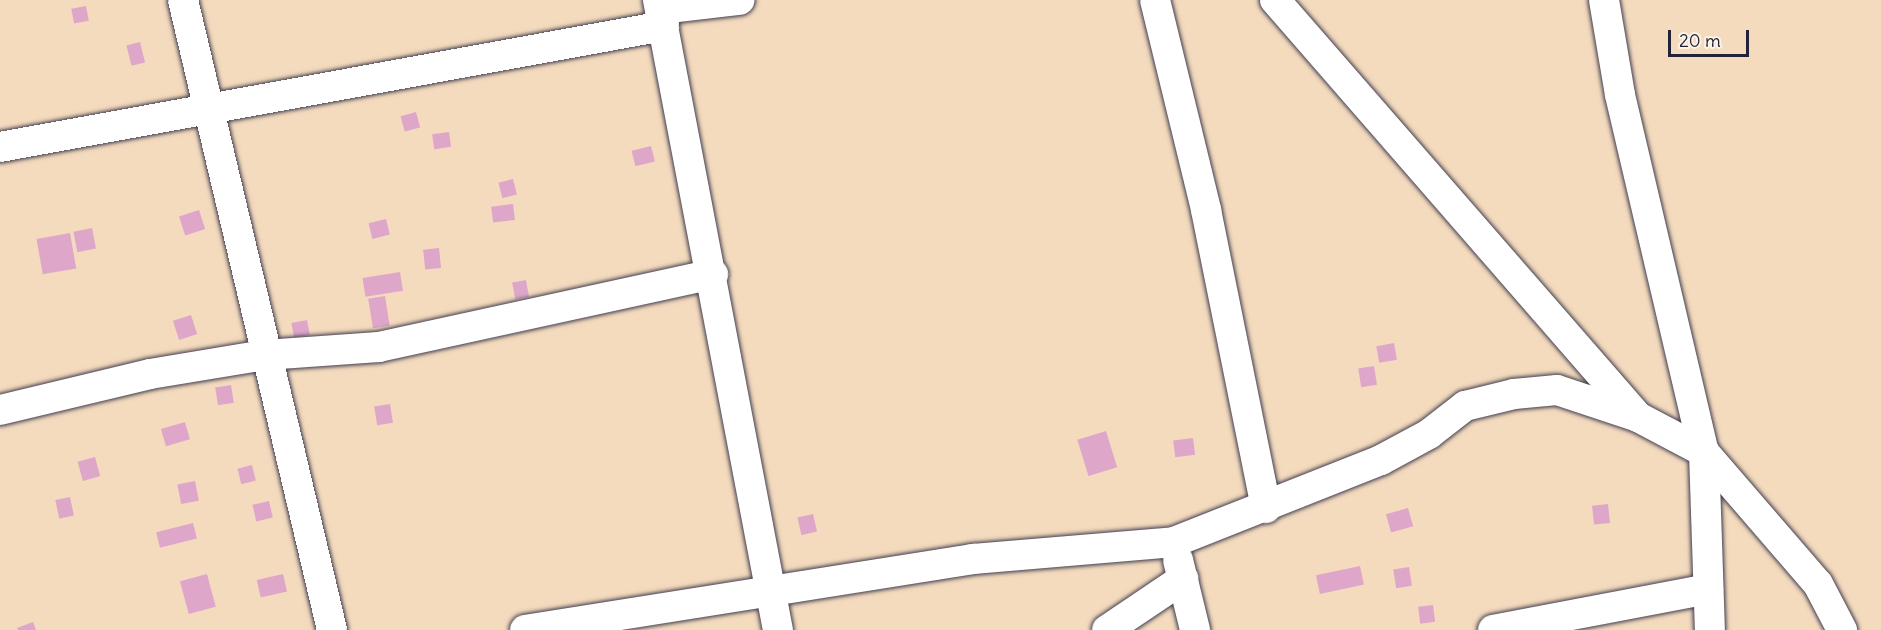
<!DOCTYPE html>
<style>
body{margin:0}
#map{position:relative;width:1881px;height:630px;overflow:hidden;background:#f4dbbe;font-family:Delius,sans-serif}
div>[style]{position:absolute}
.building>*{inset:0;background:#dea7ca;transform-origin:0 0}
.roads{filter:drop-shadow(0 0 2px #423e4f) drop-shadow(0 0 2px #423e4f)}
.minor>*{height:30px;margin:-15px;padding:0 15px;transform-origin:15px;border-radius:15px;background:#fff}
span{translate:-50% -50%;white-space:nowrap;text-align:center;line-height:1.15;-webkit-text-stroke:4.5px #fcf5e5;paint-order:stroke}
.scale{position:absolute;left:1668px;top:30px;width:81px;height:27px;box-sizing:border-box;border:3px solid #22223b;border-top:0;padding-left:8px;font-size:18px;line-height:21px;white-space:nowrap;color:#22223b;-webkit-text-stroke:4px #fcf5e5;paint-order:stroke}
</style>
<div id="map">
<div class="building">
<i style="left:86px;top:6px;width:15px;height:15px;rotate:79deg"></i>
<i style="left:140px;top:42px;width:21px;height:14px;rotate:76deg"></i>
<i style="left:416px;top:112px;width:16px;height:16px;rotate:75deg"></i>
<i style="left:449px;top:132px;width:15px;height:17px;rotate:82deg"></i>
<i style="left:651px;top:146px;width:16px;height:20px;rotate:76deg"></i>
<i style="left:513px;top:179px;width:16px;height:15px;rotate:76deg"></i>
<i style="left:513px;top:204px;width:16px;height:22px;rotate:83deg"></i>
<i style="left:199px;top:210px;width:20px;height:21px;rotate:72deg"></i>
<i style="left:386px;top:219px;width:16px;height:18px;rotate:76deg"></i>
<i style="left:92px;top:228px;width:21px;height:19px;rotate:79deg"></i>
<i style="left:70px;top:233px;width:36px;height:34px;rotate:80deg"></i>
<i style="left:439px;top:248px;width:20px;height:16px;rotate:84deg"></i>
<i style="left:400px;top:272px;width:19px;height:38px;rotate:81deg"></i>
<i style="left:526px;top:280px;width:17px;height:14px;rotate:80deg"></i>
<i style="left:385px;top:296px;width:30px;height:17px;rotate:81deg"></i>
<i style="left:191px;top:315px;width:20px;height:19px;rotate:72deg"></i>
<i style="left:307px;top:320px;width:15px;height:16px;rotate:79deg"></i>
<i style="left:1394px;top:343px;width:17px;height:18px;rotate:80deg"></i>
<i style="left:1374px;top:366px;width:19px;height:16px;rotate:81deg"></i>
<i style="left:231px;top:385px;width:18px;height:16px;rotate:81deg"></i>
<i style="left:390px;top:404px;width:19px;height:16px;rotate:81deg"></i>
<i style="left:185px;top:422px;width:18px;height:25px;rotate:74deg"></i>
<i style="left:1106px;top:431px;width:38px;height:30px;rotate:73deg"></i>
<i style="left:1193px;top:438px;width:17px;height:20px;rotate:83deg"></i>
<i style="left:95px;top:457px;width:20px;height:18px;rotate:75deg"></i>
<i style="left:252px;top:465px;width:16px;height:15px;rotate:76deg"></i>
<i style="left:195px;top:481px;width:20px;height:18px;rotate:79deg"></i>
<i style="left:70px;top:497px;width:19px;height:15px;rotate:78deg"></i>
<i style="left:269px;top:501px;width:17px;height:17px;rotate:77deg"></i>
<i style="left:1608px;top:504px;width:19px;height:16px;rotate:84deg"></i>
<i style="left:1408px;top:508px;width:19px;height:23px;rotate:74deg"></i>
<i style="left:813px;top:514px;width:18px;height:16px;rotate:77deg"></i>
<i style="left:193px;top:523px;width:16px;height:38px;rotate:76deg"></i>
<i style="left:1360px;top:566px;width:19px;height:45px;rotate:78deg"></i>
<i style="left:1409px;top:567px;width:19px;height:16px;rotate:81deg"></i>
<i style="left:207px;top:574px;width:34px;height:28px;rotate:75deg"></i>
<i style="left:283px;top:574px;width:18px;height:27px;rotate:77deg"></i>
<i style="left:1433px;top:605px;width:17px;height:15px;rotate:83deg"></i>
<i style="clip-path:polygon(33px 622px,36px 630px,18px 630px,17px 628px)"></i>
</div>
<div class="roads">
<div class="minor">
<i style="left:183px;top:0;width:647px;rotate:76.69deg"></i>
<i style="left:658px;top:0;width:641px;rotate:79.22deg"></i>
<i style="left:1155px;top:0;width:216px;rotate:76.3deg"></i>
<i style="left:1206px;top:210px;width:304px;rotate:78.6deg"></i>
<i style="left:1275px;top:0;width:553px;rotate:48.96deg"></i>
<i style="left:1638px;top:417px;width:75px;rotate:27.9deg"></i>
<i style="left:1704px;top:452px;width:174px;rotate:49.2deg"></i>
<i style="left:1818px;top:584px;width:52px;rotate:62.4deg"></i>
<i style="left:1604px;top:0;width:96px;rotate:80.4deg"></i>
<i style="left:1620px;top:95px;width:367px;rotate:76.8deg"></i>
<i style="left:1704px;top:452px;width:178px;rotate:88.1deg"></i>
<i style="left:660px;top:9px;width:80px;rotate:-6.5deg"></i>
<i style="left:0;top:147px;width:675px;rotate:-10.33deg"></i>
<i style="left:0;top:410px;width:154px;rotate:-13.5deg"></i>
<i style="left:150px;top:374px;width:117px;rotate:-9.4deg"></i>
<i style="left:265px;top:355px;width:114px;rotate:-4deg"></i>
<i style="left:379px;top:347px;width:342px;rotate:-12.3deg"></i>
<i style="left:1178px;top:560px;width:72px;rotate:76.3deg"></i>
<i style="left:525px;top:630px;width:454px;rotate:-9deg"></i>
<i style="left:973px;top:559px;width:202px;rotate:-4.8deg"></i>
<i style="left:1174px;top:542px;width:223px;rotate:-21.6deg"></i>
<i style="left:1381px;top:460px;width:55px;rotate:-28.4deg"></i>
<i style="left:1429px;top:434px;width:46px;rotate:-37.9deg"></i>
<i style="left:1465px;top:406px;width:50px;rotate:-13.8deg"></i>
<i style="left:1514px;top:394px;width:43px;rotate:-5.3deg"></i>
<i style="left:1557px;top:390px;width:85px;rotate:18.4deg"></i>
<i style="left:1107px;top:630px;width:92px;rotate:-33.9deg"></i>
<i style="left:1493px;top:630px;width:219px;rotate:-10.8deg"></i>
</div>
</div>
<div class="scale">20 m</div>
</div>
